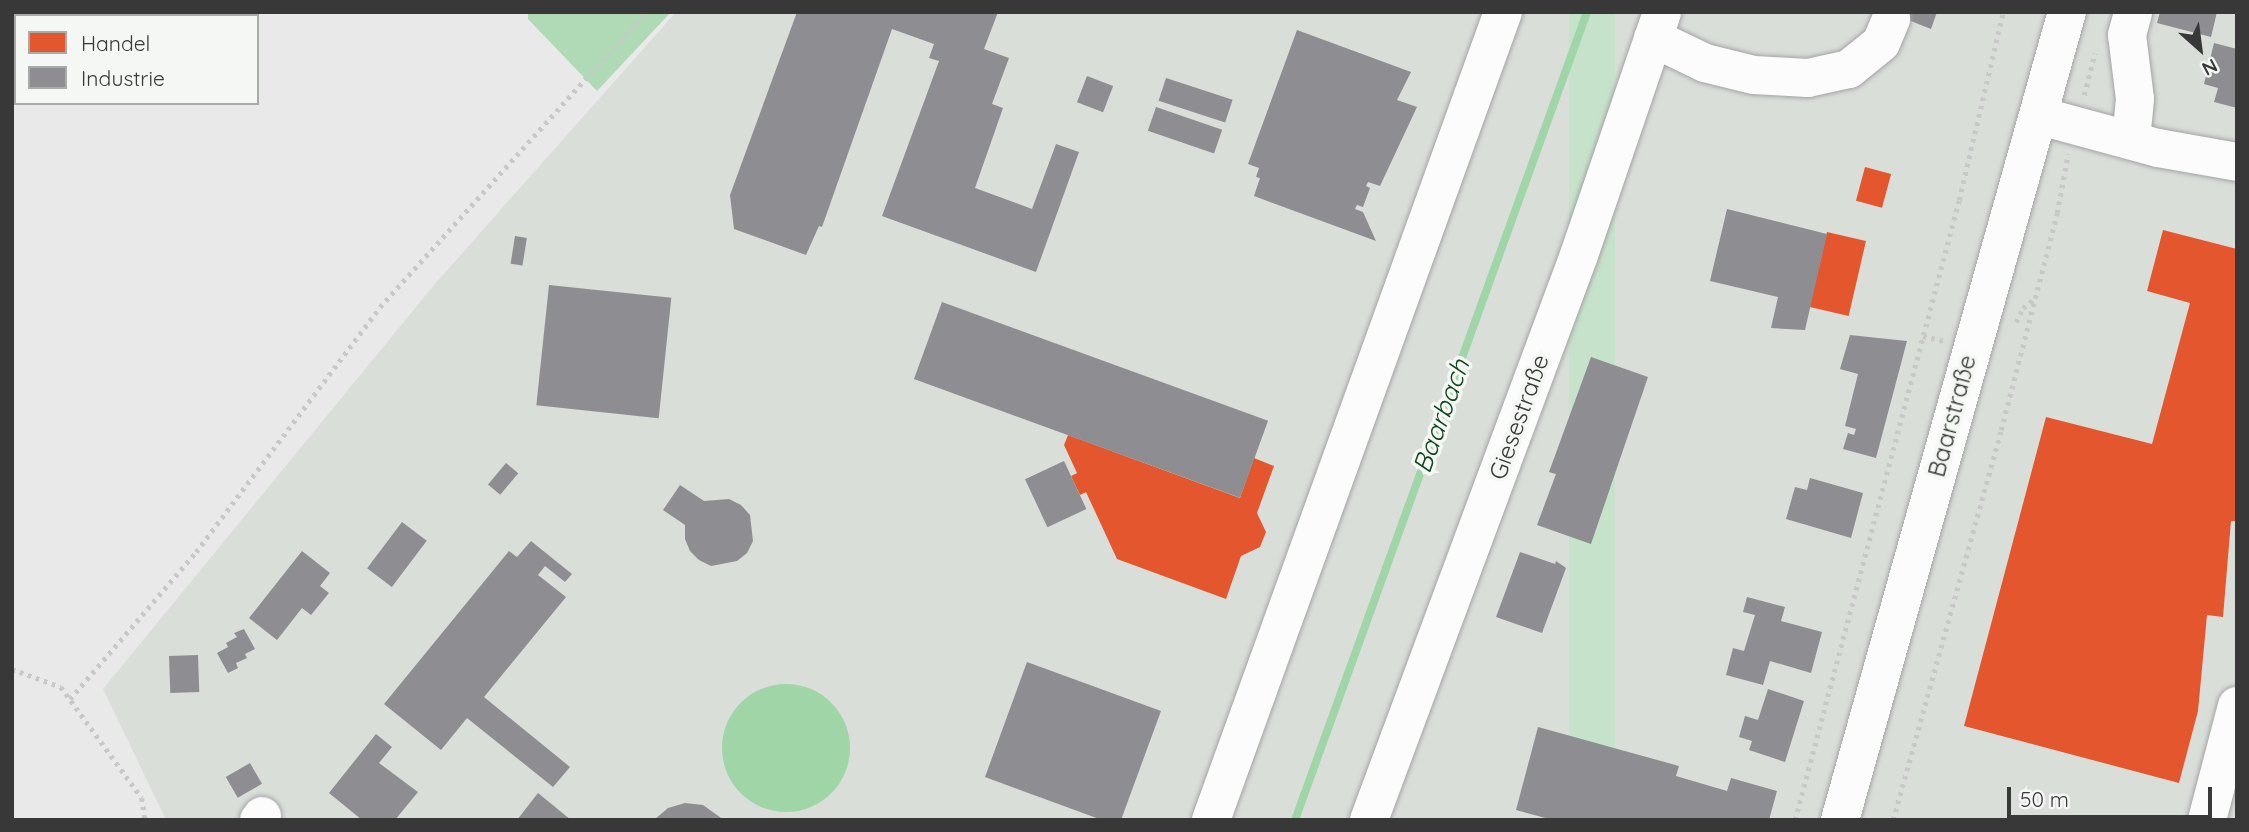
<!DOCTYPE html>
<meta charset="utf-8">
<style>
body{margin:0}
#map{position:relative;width:2249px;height:832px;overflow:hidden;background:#e9e9e9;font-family:Quicksand,sans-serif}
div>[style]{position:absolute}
.built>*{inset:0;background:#d9ded9}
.green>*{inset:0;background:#c7e2cb;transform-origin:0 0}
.forest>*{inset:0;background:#b0dab6}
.water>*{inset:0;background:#a0d5a8}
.round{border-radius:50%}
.shops>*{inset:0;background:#e4572e;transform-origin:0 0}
.industry>*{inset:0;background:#8d8d92;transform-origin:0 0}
.stream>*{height:8px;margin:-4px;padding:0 4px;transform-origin:4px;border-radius:4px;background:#a0d5a8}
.path>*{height:4.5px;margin-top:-2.25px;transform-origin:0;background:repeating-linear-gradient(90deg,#c7c8c7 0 3.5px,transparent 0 8.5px)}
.roads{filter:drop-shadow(0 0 2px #a4a4a4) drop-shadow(0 0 2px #a4a4a4)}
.minor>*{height:38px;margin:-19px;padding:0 19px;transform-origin:19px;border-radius:19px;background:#fcfcfc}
.major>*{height:38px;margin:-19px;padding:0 19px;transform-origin:19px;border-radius:19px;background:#fcfcfc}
span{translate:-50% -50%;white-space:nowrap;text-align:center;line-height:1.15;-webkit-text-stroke:7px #f5f7f5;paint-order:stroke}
.street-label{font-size:24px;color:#373837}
.water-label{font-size:26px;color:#0b441b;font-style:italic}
.frame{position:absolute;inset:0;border:14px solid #373837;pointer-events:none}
.legend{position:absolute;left:14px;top:14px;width:245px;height:91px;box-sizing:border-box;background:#f5f7f5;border:2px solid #a9aba9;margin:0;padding:9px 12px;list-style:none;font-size:21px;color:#373837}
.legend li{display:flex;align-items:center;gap:14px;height:35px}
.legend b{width:35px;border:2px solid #a9aba9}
.north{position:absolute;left:2165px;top:14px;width:70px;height:70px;-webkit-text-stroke:5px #f5f7f5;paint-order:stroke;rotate:152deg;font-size:19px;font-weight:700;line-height:28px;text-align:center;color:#373837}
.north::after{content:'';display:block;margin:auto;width:24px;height:32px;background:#373837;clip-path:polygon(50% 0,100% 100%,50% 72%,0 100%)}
.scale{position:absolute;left:2007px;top:787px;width:205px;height:32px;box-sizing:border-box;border:4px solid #373837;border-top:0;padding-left:9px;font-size:21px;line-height:24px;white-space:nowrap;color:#373837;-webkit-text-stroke:5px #f5f7f5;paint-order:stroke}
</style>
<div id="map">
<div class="built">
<i style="clip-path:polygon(676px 12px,2237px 12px,2237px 820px,166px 820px,103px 689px,434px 285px)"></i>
</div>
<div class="green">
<i style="left:1569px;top:12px;width:46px;height:861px"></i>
</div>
<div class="forest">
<i style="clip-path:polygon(528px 12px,671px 12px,597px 91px,528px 19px)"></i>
</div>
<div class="water">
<i class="round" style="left:722px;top:684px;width:128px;height:128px"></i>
</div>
<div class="shops">
<i style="left:1865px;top:167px;width:27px;height:35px;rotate:15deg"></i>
<i style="clip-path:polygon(2163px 230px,2237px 249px,2237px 521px,2231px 521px,2223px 617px,2207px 615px,2198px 711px,2179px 783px,1964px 726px,2046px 417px,2152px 444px,2190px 303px,2147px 291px)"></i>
<i style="left:1827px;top:232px;width:40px;height:77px;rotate:13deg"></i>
<i style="clip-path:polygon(1068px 435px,1240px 498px,1254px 458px,1274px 466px,1257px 513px,1266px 532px,1260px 547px,1241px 556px,1226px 599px,1117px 559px,1086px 492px,1080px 495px,1071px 476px,1077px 473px,1064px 445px)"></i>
</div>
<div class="industry">
<i style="clip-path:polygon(797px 12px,998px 12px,984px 49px,1009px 58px,992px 104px,1003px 108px,975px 188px,1032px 209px,1056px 144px,1079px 152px,1036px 272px,882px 216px,939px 61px,929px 58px,934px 44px,892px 29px,822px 227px,819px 226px,806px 255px,734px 229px,730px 195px)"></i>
<i style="clip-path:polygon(1888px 12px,1937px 12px,1931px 29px)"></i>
<i style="clip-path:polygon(2160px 12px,2217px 12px,2211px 37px,2157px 23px)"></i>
<i style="clip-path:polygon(1297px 30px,1411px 72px,1397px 100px,1417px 107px,1380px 186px,1368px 182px,1366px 186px,1370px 188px,1363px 207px,1357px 205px,1355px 209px,1363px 212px,1376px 241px,1254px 196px,1260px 178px,1256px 177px,1259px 168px,1248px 164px)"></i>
<i style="clip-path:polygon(2214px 43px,2237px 49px,2237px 108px,2214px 102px,2218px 88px,2204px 84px)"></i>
<i style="left:1087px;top:76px;width:28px;height:28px;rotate:21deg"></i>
<i style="left:1166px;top:78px;width:70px;height:24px;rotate:18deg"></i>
<i style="left:1156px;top:107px;width:70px;height:25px;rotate:19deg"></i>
<i style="clip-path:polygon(1727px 209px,1827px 234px,1805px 330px,1771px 328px,1778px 297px,1710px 281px)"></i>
<i style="left:515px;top:236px;width:12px;height:28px;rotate:9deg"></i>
<i style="left:549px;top:285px;width:123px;height:121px;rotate:6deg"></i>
<i style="left:942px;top:302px;width:347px;height:82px;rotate:20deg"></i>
<i style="clip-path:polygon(1850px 335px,1907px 341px,1876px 458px,1843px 449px,1848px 433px,1854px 435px,1856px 429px,1845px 426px,1858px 374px,1840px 369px)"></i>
<i style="clip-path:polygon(1591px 357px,1648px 377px,1591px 544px,1537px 525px,1556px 474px,1549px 472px)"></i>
<i style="left:1064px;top:461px;width:53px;height:43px;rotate:65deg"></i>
<i style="left:506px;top:463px;width:16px;height:28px;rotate:40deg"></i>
<i style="clip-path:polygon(1810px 478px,1863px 493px,1851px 538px,1786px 519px,1795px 487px,1807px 490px)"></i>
<i style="clip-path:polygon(680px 485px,704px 501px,729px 499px,741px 505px,750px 515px,753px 541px,747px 553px,737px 561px,711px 566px,699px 560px,690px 551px,685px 539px,685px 525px,663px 510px)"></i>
<i style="left:402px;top:522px;width:31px;height:58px;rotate:37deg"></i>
<i style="clip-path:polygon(531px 541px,572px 574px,565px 582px,545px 566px,538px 575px,566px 597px,484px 697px,570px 767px,553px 787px,467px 718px,441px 750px,384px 704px,509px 551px,517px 557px)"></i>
<i style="clip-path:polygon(302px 551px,330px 573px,320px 586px,329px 593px,311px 615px,302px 608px,277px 640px,249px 618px)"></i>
<i style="clip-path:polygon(1520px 552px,1555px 564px,1556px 561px,1566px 568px,1542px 633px,1496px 617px)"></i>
<i style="clip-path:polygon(1747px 597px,1785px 607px,1781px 621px,1822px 632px,1811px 673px,1770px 661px,1763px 685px,1726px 675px,1733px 648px,1744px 651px,1755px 615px,1743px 612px)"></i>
<i style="clip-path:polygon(244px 629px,255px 649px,245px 654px,247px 658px,236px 663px,238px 668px,228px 673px,217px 653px,228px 647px,226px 643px,237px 637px,234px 633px)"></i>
<i style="left:198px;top:655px;width:37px;height:29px;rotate:88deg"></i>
<i style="clip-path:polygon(1027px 662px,1161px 711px,1121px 820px,1102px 820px,985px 777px)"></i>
<i style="clip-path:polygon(1768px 689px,1804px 701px,1785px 762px,1749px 750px,1752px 741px,1739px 737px,1745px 716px,1758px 720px)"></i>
<i style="clip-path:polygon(1538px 727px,1679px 766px,1676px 776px,1727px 791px,1731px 778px,1777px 791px,1769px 820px,1553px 820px,1516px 810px)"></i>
<i style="clip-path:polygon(376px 734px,392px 747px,379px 763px,418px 792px,395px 820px,362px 820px,329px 793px)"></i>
<i style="left:250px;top:763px;width:24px;height:28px;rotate:60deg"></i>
<i style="clip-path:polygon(538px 793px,571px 820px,517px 820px)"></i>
<i style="clip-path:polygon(685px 803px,703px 805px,724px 820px,654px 820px,668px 808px)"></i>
</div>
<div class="stream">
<i style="left:1295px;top:820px;width:859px;rotate:-70.13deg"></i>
</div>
<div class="path">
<i style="left:2084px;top:95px;width:43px;rotate:-75.3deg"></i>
<i style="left:2016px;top:322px;width:16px;rotate:-63deg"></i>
<i style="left:2023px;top:308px;width:14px;rotate:-39deg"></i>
<i style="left:1923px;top:336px;width:22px;rotate:13deg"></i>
<i style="left:12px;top:669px;width:52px;rotate:20.2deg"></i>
<i style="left:61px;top:687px;width:137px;rotate:53.9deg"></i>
<i style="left:142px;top:798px;width:22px;rotate:82deg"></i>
<i style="left:70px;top:699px;width:194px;rotate:-49.4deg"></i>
<i style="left:196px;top:552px;width:306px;rotate:-53.1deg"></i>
<i style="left:380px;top:307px;width:397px;rotate:-48deg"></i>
<i style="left:1795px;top:820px;width:641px;rotate:-75.18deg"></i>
<i style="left:1959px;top:200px;width:193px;rotate:-76.8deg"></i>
<i style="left:1893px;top:820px;width:405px;rotate:-74.5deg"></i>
<i style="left:2001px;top:430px;width:224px;rotate:-75.5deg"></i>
<i style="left:2057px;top:213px;width:60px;rotate:-79.4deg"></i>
</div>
<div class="roads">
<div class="minor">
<i style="left:1653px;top:38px;width:58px;rotate:25.7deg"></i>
<i style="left:1705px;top:63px;width:50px;rotate:13.8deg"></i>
<i style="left:1754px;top:75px;width:54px;rotate:3.2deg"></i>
<i style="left:1808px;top:78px;width:42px;rotate:-12.4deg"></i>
<i style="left:1849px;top:69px;width:41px;rotate:-39.1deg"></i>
<i style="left:1881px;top:43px;width:26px;rotate:-67deg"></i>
<i style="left:2040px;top:116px;width:122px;rotate:15.2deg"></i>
<i style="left:2158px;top:148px;width:80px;rotate:10deg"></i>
<i style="left:2131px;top:140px;width:41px;rotate:-84.4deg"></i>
<i style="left:2135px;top:99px;width:64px;rotate:-97.1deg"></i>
<i style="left:2127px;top:35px;width:24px;rotate:-75deg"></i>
<i style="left:259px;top:820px;width:5px;rotate:-53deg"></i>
<i style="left:1211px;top:820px;width:859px;rotate:-70.13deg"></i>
<i style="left:1369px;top:820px;width:603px;rotate:-69.61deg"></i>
<i style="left:1579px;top:255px;width:257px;rotate:-71.1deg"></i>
<i style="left:2207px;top:820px;width:118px;rotate:-75.3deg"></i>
</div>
<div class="major">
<i style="left:1840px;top:820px;width:839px;rotate:-74.31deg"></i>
</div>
</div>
<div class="street-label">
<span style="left:1952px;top:416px;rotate:-75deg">Baarstraße</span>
<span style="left:1519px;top:417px;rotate:-70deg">Giesestraße</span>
</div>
<div class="water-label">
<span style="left:1441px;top:416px;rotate:-70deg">Baarbach</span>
</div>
<div class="frame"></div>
<ul class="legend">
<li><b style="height:19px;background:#e4572e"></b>Handel</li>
<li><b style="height:19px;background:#8d8d92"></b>Industrie</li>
</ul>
<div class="north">N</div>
<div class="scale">50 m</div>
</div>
